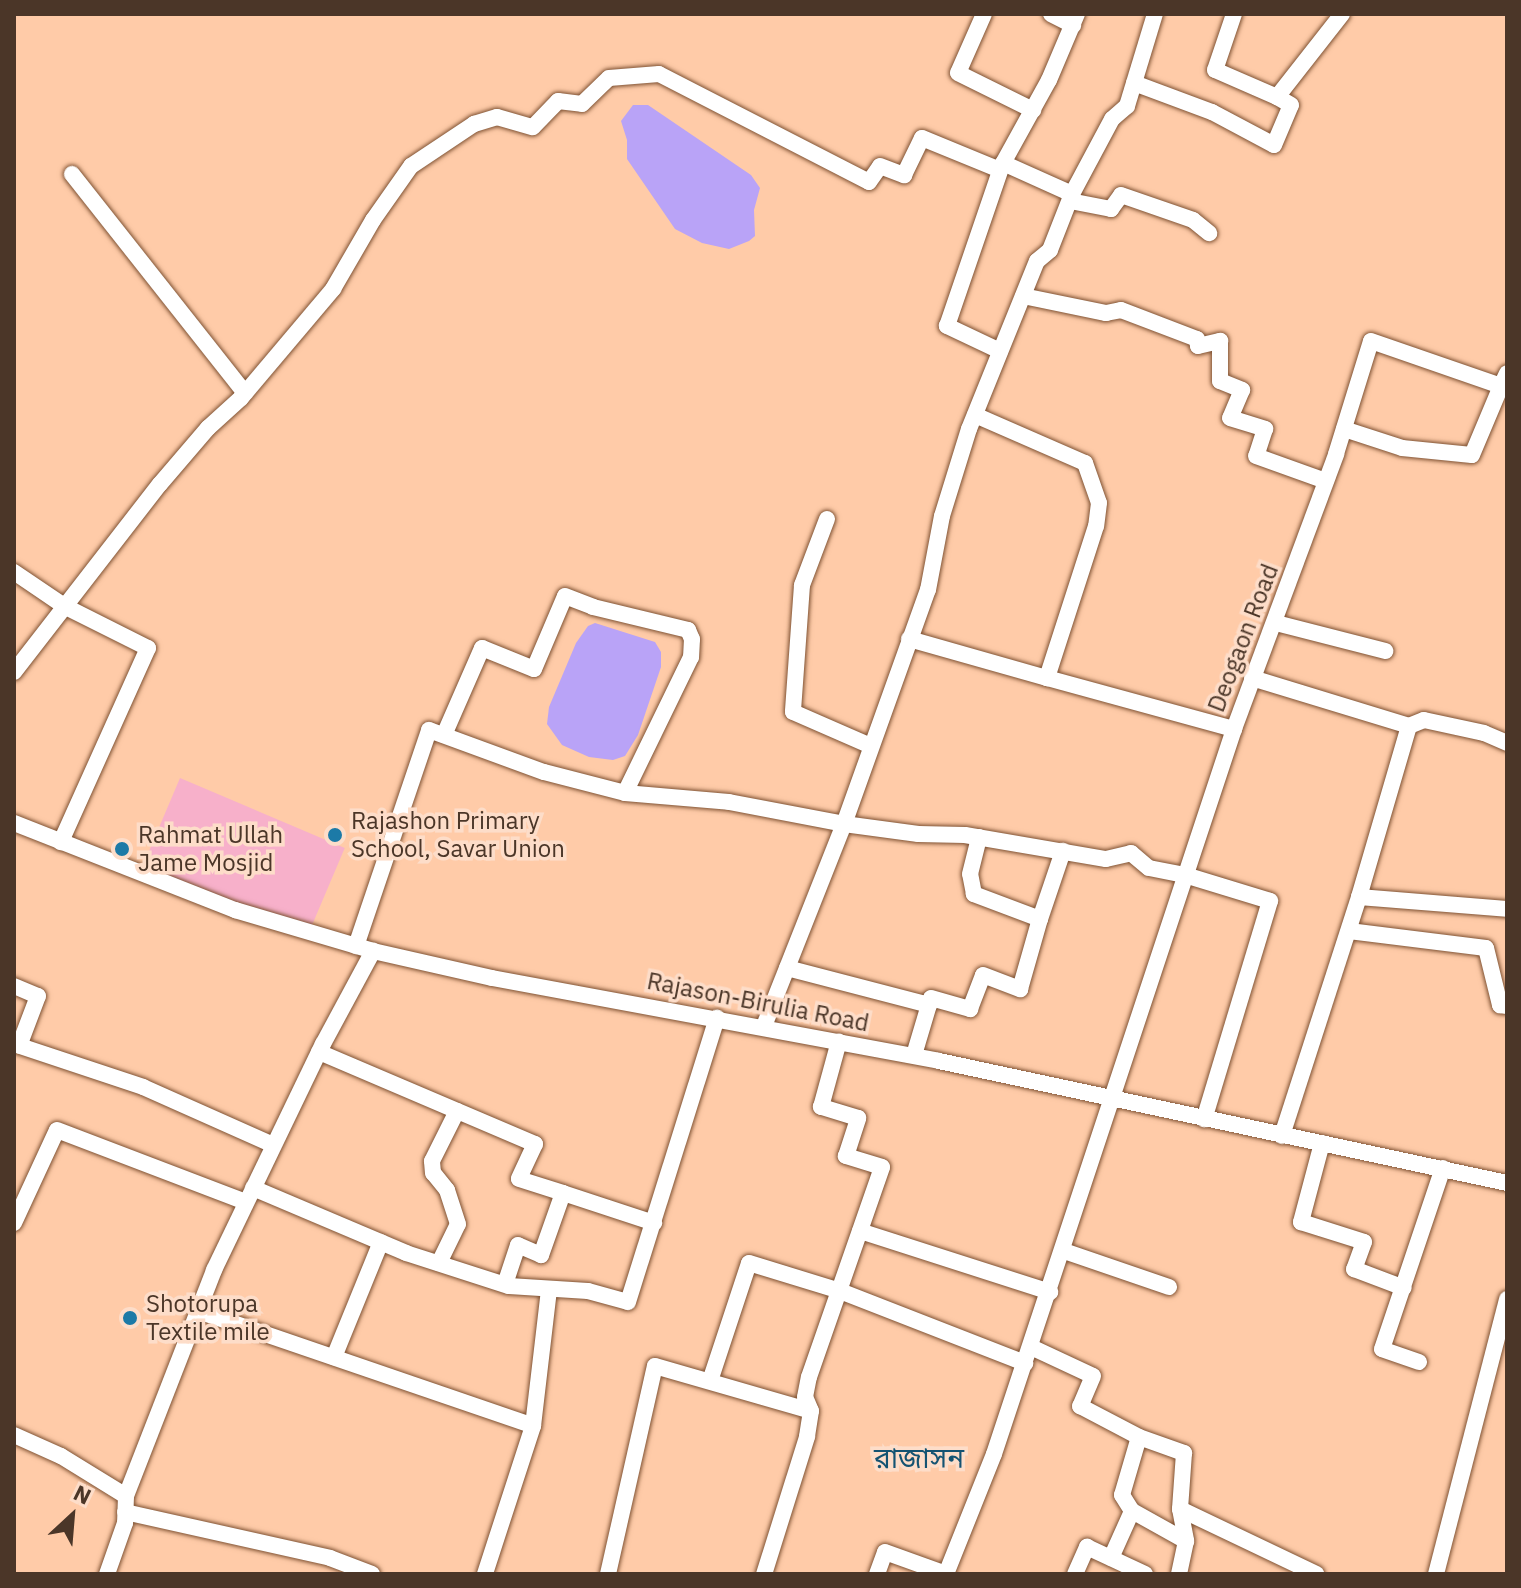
<!DOCTYPE html>
<meta charset="utf-8">
<style>
body{margin:0}
#map{position:relative;width:1521px;height:1588px;overflow:hidden;background:#ffcba8;font-family:"IBM Plex Sans","Noto Sans Bengali",sans-serif}
div>[style]{position:absolute}
.green>*{inset:0;background:#f7b0ca;transform-origin:0 0}
.water>*{inset:0;background:#b9a3f7}
.roads{filter:drop-shadow(0 0 2px #7f5233) drop-shadow(0 0 2px #7f5233)}
.minor>*{height:16px;margin:-8px;padding:0 8px;transform-origin:8px;border-radius:8px;background:#fff}
.dots>*{width:22px;height:22px;translate:-50% -50%;box-sizing:border-box;border:4px solid #fdddc9;border-radius:50%}
span{translate:-50% -50%;white-space:nowrap;text-align:center;line-height:1.15;-webkit-text-stroke:7px #fdddc9;paint-order:stroke}
.street-label{font-size:24px;color:#4b3628}
.poi-label{font-size:24px;color:#4b3628}
.left{translate:0 -50%;text-align:left}
.quarter-label{font-size:28px;color:#145372}
.frame{position:absolute;inset:0;border:16px solid #4b3628;pointer-events:none}
.north{position:absolute;left:32px;top:1476px;width:80px;height:80px;-webkit-text-stroke:6px #fdddc9;paint-order:stroke;rotate:26deg;font-size:22px;font-weight:700;line-height:32px;text-align:center;color:#4b3628}
.north::after{content:'';display:block;margin:auto;width:28px;height:36px;background:#4b3628;clip-path:polygon(50% 0,100% 100%,50% 72%,0 100%)}
</style>
<div id="map">
<div class="green">
<i style="left:180px;top:778px;width:179px;height:98px;rotate:23deg"></i>
</div>
<div class="water">
<i style="clip-path:polygon(633px 105px,648px 105px,751px 175px,760px 188px,754px 210px,755px 236px,749px 241px,729px 249px,702px 243px,675px 229px,627px 159px,627px 140px,621px 121px)"></i>
<i style="clip-path:polygon(595px 623px,655px 642px,661px 652px,661px 667px,638px 735px,625px 756px,613px 760px,589px 757px,562px 745px,547px 724px,549px 707px,576px 643px,588px 626px)"></i>
</div>
<div class="roads">
<div class="minor">
<i style="left:984px;top:14px;width:64px;rotate:113.8deg"></i>
<i style="left:958px;top:73px;width:84px;rotate:26.3deg"></i>
<i style="left:1051px;top:14px;width:25px;rotate:27deg"></i>
<i style="left:1234px;top:14px;width:59px;rotate:108.7deg"></i>
<i style="left:1215px;top:70px;width:68px;rotate:23.5deg"></i>
<i style="left:1277px;top:97px;width:105px;rotate:-51.9deg"></i>
<i style="left:1134px;top:83px;width:83px;rotate:20.4deg"></i>
<i style="left:1212px;top:112px;width:70px;rotate:28deg"></i>
<i style="left:1274px;top:145px;width:43px;rotate:-67deg"></i>
<i style="left:1291px;top:105px;width:16px;rotate:-150deg"></i>
<i style="left:1003px;top:163px;width:76px;rotate:24.2deg"></i>
<i style="left:72px;top:174px;width:279px;rotate:51.7deg"></i>
<i style="left:1070px;top:201px;width:42px;rotate:11deg"></i>
<i style="left:1111px;top:209px;width:17px;rotate:-54deg"></i>
<i style="left:1121px;top:195px;width:76px;rotate:19.1deg"></i>
<i style="left:1193px;top:220px;width:21px;rotate:39deg"></i>
<i style="left:1023px;top:296px;width:85px;rotate:11.6deg"></i>
<i style="left:1106px;top:313px;width:15px;rotate:-11deg"></i>
<i style="left:1121px;top:310px;width:81px;rotate:20.9deg"></i>
<i style="left:1197px;top:339px;width:7px;rotate:82deg"></i>
<i style="left:1198px;top:346px;width:23px;rotate:-13deg"></i>
<i style="left:1220px;top:341px;width:40px;rotate:90deg"></i>
<i style="left:1220px;top:381px;width:24px;rotate:22deg"></i>
<i style="left:1242px;top:390px;width:30px;rotate:113deg"></i>
<i style="left:1230px;top:418px;width:37px;rotate:17deg"></i>
<i style="left:1265px;top:429px;width:28px;rotate:108deg"></i>
<i style="left:1256px;top:456px;width:74px;rotate:19.7deg"></i>
<i style="left:1000px;top:351px;width:59px;rotate:-154.7deg"></i>
<i style="left:947px;top:326px;width:170px;rotate:-71.1deg"></i>
<i style="left:1002px;top:165px;width:97px;rotate:-61.1deg"></i>
<i style="left:1049px;top:80px;width:72px;rotate:-67deg"></i>
<i style="left:975px;top:415px;width:120px;rotate:23.6deg"></i>
<i style="left:1085px;top:463px;width:42px;rotate:70.7deg"></i>
<i style="left:1099px;top:503px;width:23px;rotate:97deg"></i>
<i style="left:1096px;top:526px;width:160px;rotate:107.9deg"></i>
<i style="left:1047px;top:678px;width:194px;rotate:15.3deg"></i>
<i style="left:1344px;top:429px;width:61px;rotate:18.1deg"></i>
<i style="left:1402px;top:448px;width:70px;rotate:5.7deg"></i>
<i style="left:1472px;top:455px;width:75px;rotate:-67.2deg"></i>
<i style="left:827px;top:519px;width:71px;rotate:110.7deg"></i>
<i style="left:802px;top:585px;width:127px;rotate:94.1deg"></i>
<i style="left:793px;top:712px;width:85px;rotate:23.6deg"></i>
<i style="left:14px;top:572px;width:60px;rotate:34.2deg"></i>
<i style="left:64px;top:606px;width:94px;rotate:26.6deg"></i>
<i style="left:148px;top:648px;width:213px;rotate:114.2deg"></i>
<i style="left:1276px;top:623px;width:113px;rotate:14.4deg"></i>
<i style="left:909px;top:639px;width:143px;rotate:15.8deg"></i>
<i style="left:14px;top:672px;width:238px;rotate:-52.2deg"></i>
<i style="left:160px;top:484px;width:74px;rotate:-49.4deg"></i>
<i style="left:208px;top:428px;width:45px;rotate:-42.3deg"></i>
<i style="left:241px;top:398px;width:143px;rotate:-49.8deg"></i>
<i style="left:333px;top:289px;width:80px;rotate:-59.9deg"></i>
<i style="left:373px;top:220px;width:66px;rotate:-54.9deg"></i>
<i style="left:411px;top:166px;width:76px;rotate:-33.7deg"></i>
<i style="left:474px;top:124px;width:24px;rotate:-17deg"></i>
<i style="left:497px;top:117px;width:37px;rotate:16deg"></i>
<i style="left:533px;top:127px;width:36px;rotate:-46deg"></i>
<i style="left:558px;top:101px;width:24px;rotate:7deg"></i>
<i style="left:582px;top:104px;width:37px;rotate:-44deg"></i>
<i style="left:609px;top:78px;width:50px;rotate:-4.6deg"></i>
<i style="left:659px;top:74px;width:236px;rotate:27.2deg"></i>
<i style="left:869px;top:182px;width:19px;rotate:-55deg"></i>
<i style="left:880px;top:166px;width:26px;rotate:21deg"></i>
<i style="left:904px;top:175px;width:41px;rotate:-64.1deg"></i>
<i style="left:922px;top:138px;width:84px;rotate:22.3deg"></i>
<i style="left:1252px;top:678px;width:164px;rotate:17deg"></i>
<i style="left:1409px;top:726px;width:178px;rotate:106.3deg"></i>
<i style="left:1359px;top:897px;width:251px;rotate:107.9deg"></i>
<i style="left:1409px;top:726px;width:16px;rotate:-22deg"></i>
<i style="left:1424px;top:720px;width:61px;rotate:12.2deg"></i>
<i style="left:1484px;top:733px;width:25px;rotate:23deg"></i>
<i style="left:444px;top:735px;width:95px;rotate:-66.4deg"></i>
<i style="left:482px;top:648px;width:56px;rotate:22deg"></i>
<i style="left:534px;top:669px;width:79px;rotate:-67deg"></i>
<i style="left:565px;top:596px;width:30px;rotate:21deg"></i>
<i style="left:593px;top:607px;width:98px;rotate:13.6deg"></i>
<i style="left:688px;top:630px;width:10px;rotate:66deg"></i>
<i style="left:692px;top:639px;width:18px;rotate:93deg"></i>
<i style="left:691px;top:657px;width:151px;rotate:115.9deg"></i>
<i style="left:14px;top:823px;width:238px;rotate:21.5deg"></i>
<i style="left:235px;top:910px;width:144px;rotate:16.5deg"></i>
<i style="left:373px;top:951px;width:122px;rotate:12.8deg"></i>
<i style="left:492px;top:978px;width:455px;rotate:10.5deg"></i>
<i style="left:939px;top:1061px;width:581px;rotate:12.12deg"></i>
<i style="left:1359px;top:897px;width:148px;rotate:4.6deg"></i>
<i style="left:1040px;top:919px;width:72px;rotate:-71.3deg"></i>
<i style="left:1349px;top:931px;width:138px;rotate:7.1deg"></i>
<i style="left:1486px;top:948px;width:59px;rotate:76.2deg"></i>
<i style="left:1500px;top:1005px;width:7px;rotate:8deg"></i>
<i style="left:356px;top:946px;width:228px;rotate:-71.3deg"></i>
<i style="left:429px;top:730px;width:122px;rotate:20.1deg"></i>
<i style="left:544px;top:772px;width:84px;rotate:14.5deg"></i>
<i style="left:625px;top:793px;width:104px;rotate:4.9deg"></i>
<i style="left:729px;top:802px;width:117px;rotate:10.8deg"></i>
<i style="left:844px;top:824px;width:75px;rotate:7.7deg"></i>
<i style="left:918px;top:834px;width:47px;rotate:1.2deg"></i>
<i style="left:965px;top:835px;width:143px;rotate:9.7deg"></i>
<i style="left:1106px;top:859px;width:26px;rotate:-13deg"></i>
<i style="left:1131px;top:853px;width:23px;rotate:40deg"></i>
<i style="left:1149px;top:868px;width:37px;rotate:11deg"></i>
<i style="left:1185px;top:875px;width:89px;rotate:17deg"></i>
<i style="left:1270px;top:901px;width:228px;rotate:106.8deg"></i>
<i style="left:787px;top:968px;width:147px;rotate:14.6deg"></i>
<i style="left:14px;top:986px;width:26px;rotate:23deg"></i>
<i style="left:38px;top:996px;width:53px;rotate:110.8deg"></i>
<i style="left:764px;top:1026px;width:217px;rotate:-68.4deg"></i>
<i style="left:844px;top:824px;width:249px;rotate:-70.3deg"></i>
<i style="left:928px;top:590px;width:75px;rotate:-79.3deg"></i>
<i style="left:942px;top:516px;width:91px;rotate:-72.8deg"></i>
<i style="left:969px;top:429px;width:181px;rotate:-68deg"></i>
<i style="left:1037px;top:261px;width:17px;rotate:-40deg"></i>
<i style="left:1050px;top:250px;width:60px;rotate:-68.6deg"></i>
<i style="left:1072px;top:194px;width:85px;rotate:-61.9deg"></i>
<i style="left:1112px;top:119px;width:20px;rotate:-41deg"></i>
<i style="left:1127px;top:106px;width:96px;rotate:-73.1deg"></i>
<i style="left:14px;top:1044px;width:136px;rotate:18.4deg"></i>
<i style="left:143px;top:1087px;width:142px;rotate:24deg"></i>
<i style="left:319px;top:1052px;width:235px;rotate:23.1deg"></i>
<i style="left:535px;top:1144px;width:38px;rotate:115deg"></i>
<i style="left:519px;top:1179px;width:46px;rotate:17.7deg"></i>
<i style="left:563px;top:1193px;width:66px;rotate:109.5deg"></i>
<i style="left:541px;top:1255px;width:25px;rotate:-157deg"></i>
<i style="left:518px;top:1245px;width:41px;rotate:108.4deg"></i>
<i style="left:914px;top:1055px;width:59px;rotate:-73.4deg"></i>
<i style="left:931px;top:998px;width:41px;rotate:15.8deg"></i>
<i style="left:970px;top:1009px;width:36px;rotate:-69deg"></i>
<i style="left:983px;top:975px;width:40px;rotate:21deg"></i>
<i style="left:1020px;top:989px;width:73px;rotate:-74.1deg"></i>
<i style="left:1040px;top:919px;width:71px;rotate:-159.3deg"></i>
<i style="left:974px;top:894px;width:20px;rotate:-101deg"></i>
<i style="left:970px;top:874px;width:38px;rotate:-76deg"></i>
<i style="left:1322px;top:1143px;width:82px;rotate:104.9deg"></i>
<i style="left:1301px;top:1222px;width:66px;rotate:17.6deg"></i>
<i style="left:1364px;top:1242px;width:29px;rotate:110deg"></i>
<i style="left:1354px;top:1269px;width:53px;rotate:20.8deg"></i>
<i style="left:253px;top:1188px;width:166px;rotate:23deg"></i>
<i style="left:406px;top:1253px;width:108px;rotate:17.8deg"></i>
<i style="left:509px;top:1286px;width:79px;rotate:3.6deg"></i>
<i style="left:588px;top:1291px;width:41px;rotate:15.4deg"></i>
<i style="left:628px;top:1302px;width:298px;rotate:-72.6deg"></i>
<i style="left:563px;top:1193px;width:96px;rotate:18.2deg"></i>
<i style="left:14px;top:1223px;width:102px;rotate:-65.2deg"></i>
<i style="left:57px;top:1130px;width:202px;rotate:20.9deg"></i>
<i style="left:860px;top:1231px;width:200px;rotate:17.8deg"></i>
<i style="left:1064px;top:1251px;width:111px;rotate:18.9deg"></i>
<i style="left:439px;top:1263px;width:43px;rotate:-64deg"></i>
<i style="left:458px;top:1224px;width:36px;rotate:-108deg"></i>
<i style="left:447px;top:1190px;width:22px;rotate:-129deg"></i>
<i style="left:433px;top:1173px;width:12px;rotate:-95deg"></i>
<i style="left:432px;top:1161px;width:56px;rotate:-63.4deg"></i>
<i style="left:198px;top:1311px;width:354px;rotate:18.9deg"></i>
<i style="left:533px;top:1426px;width:156px;rotate:108deg"></i>
<i style="left:1031px;top:1347px;width:68px;rotate:25.1deg"></i>
<i style="left:1093px;top:1376px;width:33px;rotate:113deg"></i>
<i style="left:1080px;top:1406px;width:67px;rotate:27.7deg"></i>
<i style="left:334px;top:1357px;width:124px;rotate:-67.8deg"></i>
<i style="left:1419px;top:1362px;width:39px;rotate:-161deg"></i>
<i style="left:1382px;top:1349px;width:191px;rotate:-71.4deg"></i>
<i style="left:710px;top:1381px;width:124px;rotate:-71.7deg"></i>
<i style="left:749px;top:1263px;width:95px;rotate:17.1deg"></i>
<i style="left:840px;top:1291px;width:199px;rotate:21.3deg"></i>
<i style="left:811px;top:1411px;width:15px;rotate:-113deg"></i>
<i style="left:805px;top:1397px;width:20px;rotate:-79deg"></i>
<i style="left:809px;top:1377px;width:222px;rotate:-70.8deg"></i>
<i style="left:882px;top:1167px;width:38px;rotate:-163deg"></i>
<i style="left:846px;top:1156px;width:40px;rotate:-72deg"></i>
<i style="left:858px;top:1118px;width:39px;rotate:-163deg"></i>
<i style="left:821px;top:1107px;width:68px;rotate:-74.7deg"></i>
<i style="left:533px;top:1426px;width:137px;rotate:-83.3deg"></i>
<i style="left:14px;top:1435px;width:51px;rotate:24.1deg"></i>
<i style="left:61px;top:1456px;width:76px;rotate:31.6deg"></i>
<i style="left:126px;top:1496px;width:27px;rotate:92deg"></i>
<i style="left:125px;top:1523px;width:54px;rotate:109.4deg"></i>
<i style="left:126px;top:1496px;width:243px;rotate:-68.7deg"></i>
<i style="left:214px;top:1270px;width:251px;rotate:-64.3deg"></i>
<i style="left:323px;top:1044px;width:106px;rotate:-61.7deg"></i>
<i style="left:1180px;top:1509px;width:151px;rotate:25.5deg"></i>
<i style="left:125px;top:1512px;width:210px;rotate:12.6deg"></i>
<i style="left:330px;top:1558px;width:45px;rotate:20.9deg"></i>
<i style="left:1111px;top:1558px;width:51px;rotate:-65.9deg"></i>
<i style="left:608px;top:1574px;width:213px;rotate:-77.3deg"></i>
<i style="left:655px;top:1366px;width:162px;rotate:16.1deg"></i>
<i style="left:811px;top:1411px;width:26px;rotate:99deg"></i>
<i style="left:807px;top:1437px;width:144px;rotate:107.4deg"></i>
<i style="left:877px;top:1574px;width:23px;rotate:-70deg"></i>
<i style="left:885px;top:1552px;width:65px;rotate:19.8deg"></i>
<i style="left:946px;top:1574px;width:129px;rotate:-68.2deg"></i>
<i style="left:994px;top:1454px;width:764px;rotate:-71.68deg"></i>
<i style="left:1234px;top:729px;width:293px;rotate:-69.6deg"></i>
<i style="left:1336px;top:454px;width:118px;rotate:-72.8deg"></i>
<i style="left:1371px;top:341px;width:138px;rotate:19.1deg"></i>
<i style="left:1501px;top:386px;width:14px;rotate:-65deg"></i>
<i style="left:1075px;top:1574px;width:30px;rotate:-66deg"></i>
<i style="left:1087px;top:1547px;width:64px;rotate:25deg"></i>
<i style="left:1179px;top:1574px;width:34px;rotate:-78deg"></i>
<i style="left:1186px;top:1541px;width:62px;rotate:-150.9deg"></i>
<i style="left:1132px;top:1511px;width:19px;rotate:-122deg"></i>
<i style="left:1122px;top:1495px;width:60px;rotate:-73.7deg"></i>
<i style="left:1139px;top:1437px;width:48px;rotate:19.6deg"></i>
<i style="left:1184px;top:1453px;width:56px;rotate:94.1deg"></i>
<i style="left:1180px;top:1509px;width:33px;rotate:79deg"></i>
<i style="left:1436px;top:1574px;width:284px;rotate:-75.5deg"></i>
</div>
</div>
<div class="dots">
<i style="left:335px;top:835px;background:#1c7aa7"></i>
<i style="left:122px;top:849px;background:#1c7aa7"></i>
<i style="left:130px;top:1318px;background:#1c7aa7"></i>
</div>
<div class="street-label">
<span style="left:1243px;top:638px;rotate:-69deg">Deogaon Road</span>
<span style="left:758px;top:1002px;rotate:11deg">Rajason-Birulia Road</span>
</div>
<div class="poi-label">
<span class="left" style="left:351px;top:835px">Rajashon Primary<br>School, Savar Union</span>
<span class="left" style="left:138px;top:849px">Rahmat Ullah<br>Jame Mosjid</span>
<span class="left" style="left:146px;top:1318px">Shotorupa<br>Textile mile</span>
</div>
<div class="quarter-label">
<span style="left:919px;top:1458px">রাজাসন</span>
</div>
<div class="frame"></div>
<div class="north">N</div>
</div>
